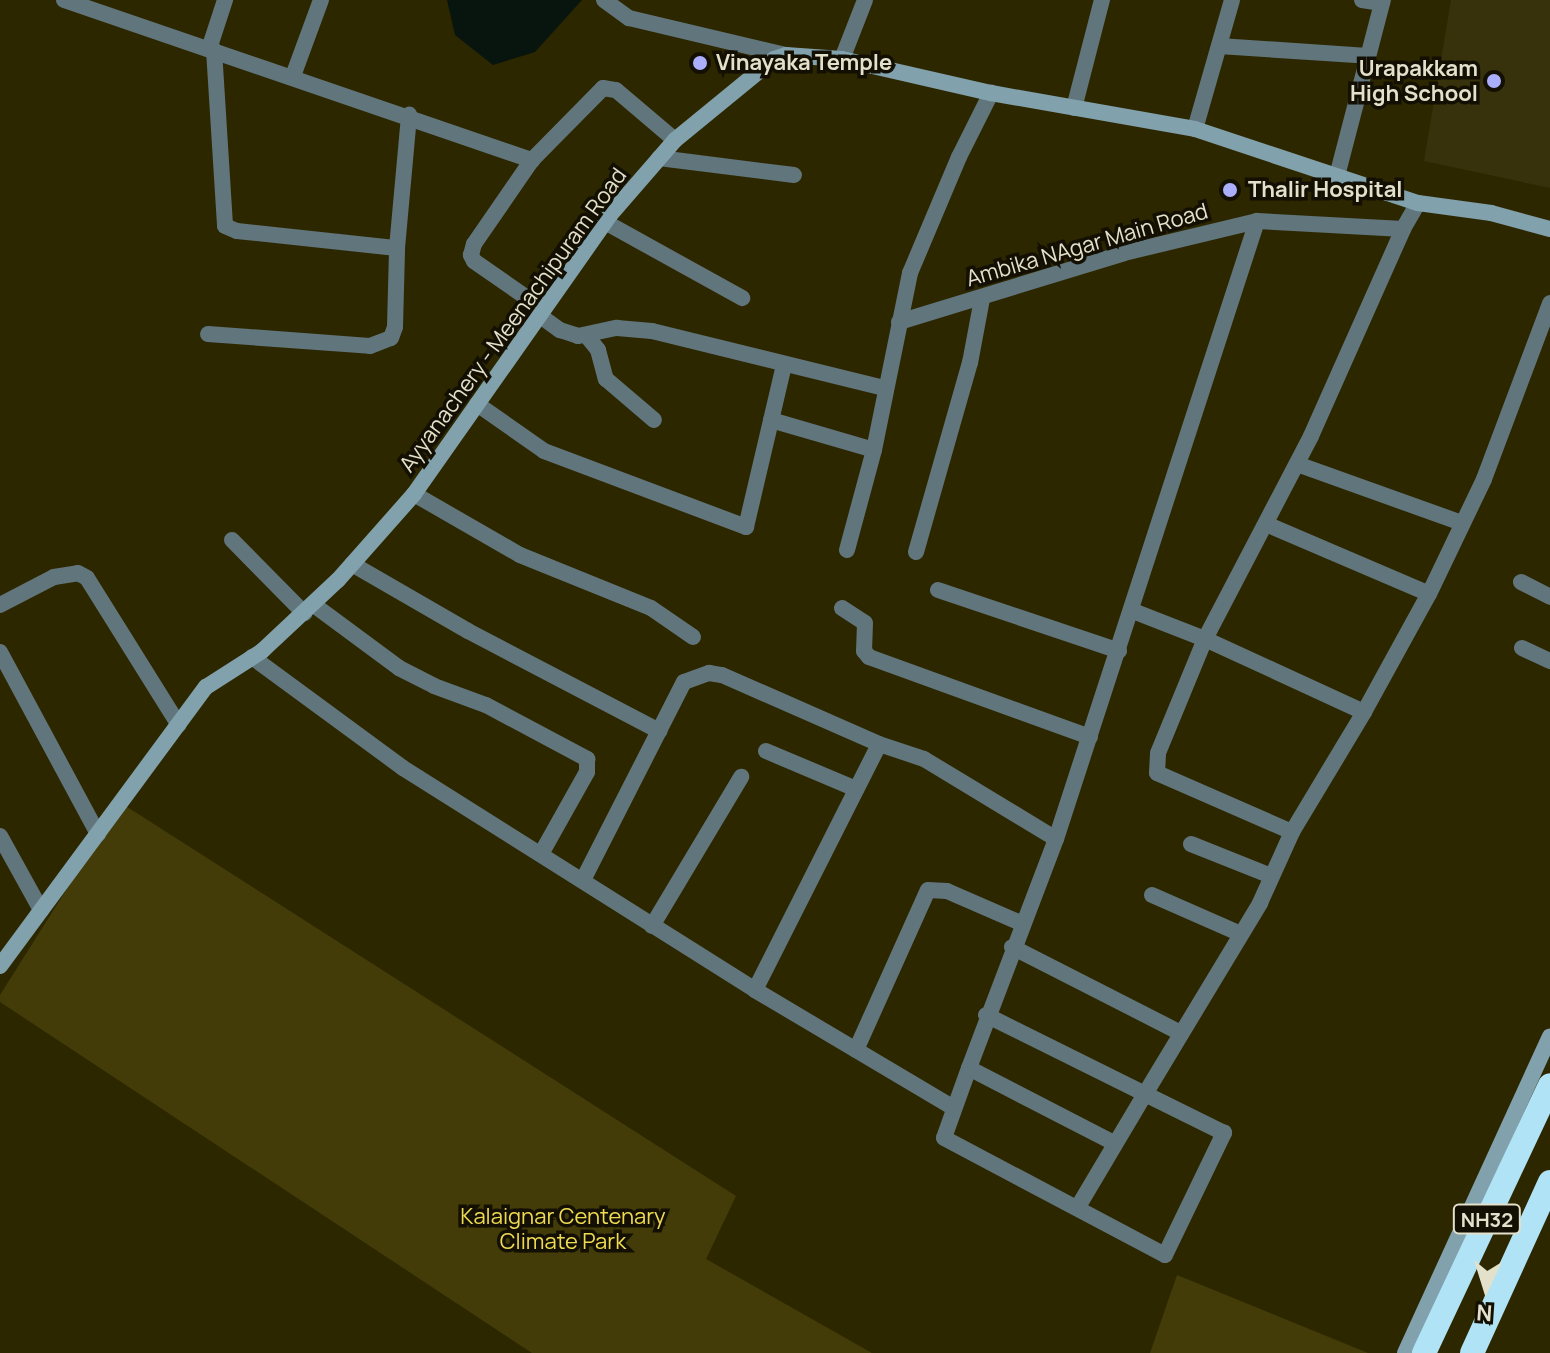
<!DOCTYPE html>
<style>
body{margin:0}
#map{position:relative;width:1550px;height:1353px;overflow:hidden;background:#2d2700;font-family:Manrope,sans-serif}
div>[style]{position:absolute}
.built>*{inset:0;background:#37320c}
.green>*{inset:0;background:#433c08}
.water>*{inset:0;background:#07150e}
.street>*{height:16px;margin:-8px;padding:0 8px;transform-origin:8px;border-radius:8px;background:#61757c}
.secondary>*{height:16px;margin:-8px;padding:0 8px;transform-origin:8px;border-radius:8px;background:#81a1ad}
.highway>*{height:24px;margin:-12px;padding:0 12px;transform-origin:12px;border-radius:12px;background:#b0e3f5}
.dots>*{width:22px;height:22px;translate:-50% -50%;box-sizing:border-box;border:4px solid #131003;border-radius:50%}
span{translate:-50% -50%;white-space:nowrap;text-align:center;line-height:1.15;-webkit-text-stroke:7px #131003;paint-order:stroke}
.shield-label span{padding:2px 6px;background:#131003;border:2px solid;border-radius:6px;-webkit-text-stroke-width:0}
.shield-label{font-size:20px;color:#e3e0cb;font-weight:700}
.poi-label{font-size:22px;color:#e3e0cb;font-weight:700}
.left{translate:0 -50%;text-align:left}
.right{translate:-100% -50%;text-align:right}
.street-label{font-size:22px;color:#e3e0cb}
.park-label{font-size:22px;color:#efdb52}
.north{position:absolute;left:1446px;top:1249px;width:80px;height:80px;-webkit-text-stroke:6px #131003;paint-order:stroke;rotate:184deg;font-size:22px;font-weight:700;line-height:32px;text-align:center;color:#e3e0cb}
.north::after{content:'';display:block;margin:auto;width:28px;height:36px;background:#e3e0cb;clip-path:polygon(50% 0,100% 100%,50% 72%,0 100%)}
</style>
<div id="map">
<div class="built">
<i style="clip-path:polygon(1451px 0,1550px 0,1550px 188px,1424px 161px)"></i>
</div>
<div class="green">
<i style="clip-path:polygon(121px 803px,736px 1196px,706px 1259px,872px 1353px,532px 1353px,0 1002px,0 995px)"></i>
<i style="clip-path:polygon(1177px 1275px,1368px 1353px,1150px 1353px)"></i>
</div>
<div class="water">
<i style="clip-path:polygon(447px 0,582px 0,535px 52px,493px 65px,455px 35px)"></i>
</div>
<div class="street">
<i style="left:64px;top:0;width:495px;rotate:18.9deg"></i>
<i style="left:604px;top:0;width:31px;rotate:36deg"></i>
<i style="left:629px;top:18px;width:161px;rotate:13.3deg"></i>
<i style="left:1362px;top:0;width:20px;rotate:9deg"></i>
<i style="left:1219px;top:46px;width:149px;rotate:3.8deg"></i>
<i style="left:209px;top:49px;width:52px;rotate:-71.9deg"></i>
<i style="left:214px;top:50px;width:176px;rotate:86.4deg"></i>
<i style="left:225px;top:226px;width:13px;rotate:23deg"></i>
<i style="left:237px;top:231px;width:161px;rotate:6.1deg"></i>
<i style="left:842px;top:59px;width:63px;rotate:-68.7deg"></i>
<i style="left:293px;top:76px;width:81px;rotate:-69.8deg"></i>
<i style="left:1074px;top:108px;width:112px;rotate:-75.5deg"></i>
<i style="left:1195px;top:129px;width:134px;rotate:-74deg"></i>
<i style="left:659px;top:158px;width:136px;rotate:7.2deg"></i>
<i style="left:1337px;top:176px;width:182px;rotate:-75.4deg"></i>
<i style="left:605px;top:222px;width:157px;rotate:29deg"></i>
<i style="left:543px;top:309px;width:84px;rotate:-145.2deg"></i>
<i style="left:474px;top:261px;width:7px;rotate:-117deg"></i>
<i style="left:471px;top:255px;width:11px;rotate:-75deg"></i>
<i style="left:474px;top:244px;width:102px;rotate:-55.4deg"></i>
<i style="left:532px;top:160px;width:101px;rotate:-45.4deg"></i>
<i style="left:603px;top:88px;width:13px;rotate:9deg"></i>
<i style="left:616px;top:90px;width:77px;rotate:40.3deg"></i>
<i style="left:539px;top:315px;width:26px;rotate:36deg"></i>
<i style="left:560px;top:330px;width:19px;rotate:18deg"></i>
<i style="left:578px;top:336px;width:40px;rotate:-12deg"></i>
<i style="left:617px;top:328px;width:35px;rotate:5deg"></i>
<i style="left:652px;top:331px;width:239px;rotate:13.8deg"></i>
<i style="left:899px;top:322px;width:235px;rotate:-17deg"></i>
<i style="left:1124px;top:253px;width:137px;rotate:-13.5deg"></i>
<i style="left:1257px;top:221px;width:146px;rotate:3.1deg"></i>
<i style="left:1403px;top:229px;width:30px;rotate:-60deg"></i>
<i style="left:208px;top:334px;width:162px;rotate:4.2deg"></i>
<i style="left:370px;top:346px;width:22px;rotate:-21deg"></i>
<i style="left:391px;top:338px;width:12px;rotate:-70deg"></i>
<i style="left:395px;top:327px;width:79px;rotate:-88.5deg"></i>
<i style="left:397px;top:248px;width:134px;rotate:-84.8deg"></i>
<i style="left:586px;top:335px;width:19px;rotate:51deg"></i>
<i style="left:598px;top:350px;width:30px;rotate:75deg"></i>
<i style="left:606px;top:379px;width:63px;rotate:40.5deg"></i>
<i style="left:477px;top:404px;width:82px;rotate:35deg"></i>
<i style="left:544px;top:451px;width:216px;rotate:20.6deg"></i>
<i style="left:746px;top:527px;width:166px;rotate:-76.8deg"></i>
<i style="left:771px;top:420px;width:107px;rotate:16.2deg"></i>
<i style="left:1297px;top:464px;width:175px;rotate:19.7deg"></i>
<i style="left:414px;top:494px;width:122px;rotate:29.9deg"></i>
<i style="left:520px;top:555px;width:141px;rotate:22deg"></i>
<i style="left:651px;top:608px;width:51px;rotate:34.6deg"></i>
<i style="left:1266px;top:524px;width:177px;rotate:23.2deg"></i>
<i style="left:232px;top:540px;width:103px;rotate:45.4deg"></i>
<i style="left:847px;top:550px;width:104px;rotate:-74.9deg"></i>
<i style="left:874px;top:450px;width:181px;rotate:-78.5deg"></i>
<i style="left:910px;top:273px;width:126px;rotate:-67.1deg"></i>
<i style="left:959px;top:157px;width:72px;rotate:-63.4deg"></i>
<i style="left:916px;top:552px;width:197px;rotate:-74.1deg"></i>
<i style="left:970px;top:363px;width:65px;rotate:-79.4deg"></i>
<i style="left:352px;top:564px;width:134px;rotate:30deg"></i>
<i style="left:468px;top:631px;width:216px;rotate:27.6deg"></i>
<i style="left:1521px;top:582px;width:33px;rotate:27deg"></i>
<i style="left:938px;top:590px;width:191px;rotate:18.6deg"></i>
<i style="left:0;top:605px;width:61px;rotate:-27.4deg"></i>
<i style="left:54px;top:577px;width:24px;rotate:-9deg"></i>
<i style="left:78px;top:573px;width:10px;rotate:29deg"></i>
<i style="left:87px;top:578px;width:173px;rotate:58deg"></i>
<i style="left:314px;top:605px;width:106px;rotate:36.5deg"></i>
<i style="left:399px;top:668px;width:39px;rotate:27deg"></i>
<i style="left:434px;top:686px;width:55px;rotate:20.1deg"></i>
<i style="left:486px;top:705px;width:115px;rotate:28.1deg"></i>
<i style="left:587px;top:759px;width:13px;rotate:90deg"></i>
<i style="left:587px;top:772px;width:94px;rotate:119.3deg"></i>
<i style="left:842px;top:608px;width:27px;rotate:33deg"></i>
<i style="left:865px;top:623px;width:28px;rotate:92deg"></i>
<i style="left:864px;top:651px;width:8px;rotate:50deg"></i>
<i style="left:869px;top:657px;width:235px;rotate:19.9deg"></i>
<i style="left:1133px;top:611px;width:77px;rotate:21.3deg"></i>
<i style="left:1205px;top:639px;width:229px;rotate:-62.4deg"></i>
<i style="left:1311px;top:436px;width:227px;rotate:-66deg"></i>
<i style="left:1522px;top:648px;width:31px;rotate:25deg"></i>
<i style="left:0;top:652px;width:207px;rotate:61.7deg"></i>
<i style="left:252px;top:657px;width:187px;rotate:36.3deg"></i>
<i style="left:403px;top:768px;width:416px;rotate:32.2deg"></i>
<i style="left:755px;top:990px;width:231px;rotate:30.7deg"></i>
<i style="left:766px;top:751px;width:98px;rotate:22.9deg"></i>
<i style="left:1292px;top:832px;width:147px;rotate:-156.4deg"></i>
<i style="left:1157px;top:773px;width:20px;rotate:-87deg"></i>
<i style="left:1158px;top:753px;width:123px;rotate:-67.6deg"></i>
<i style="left:1205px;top:639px;width:175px;rotate:24.7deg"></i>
<i style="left:0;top:836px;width:85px;rotate:61deg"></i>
<i style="left:1191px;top:844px;width:86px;rotate:21.8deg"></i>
<i style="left:583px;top:880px;width:222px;rotate:-63deg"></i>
<i style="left:684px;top:682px;width:27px;rotate:-20deg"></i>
<i style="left:709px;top:673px;width:13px;rotate:9deg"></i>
<i style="left:722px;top:675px;width:171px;rotate:23.7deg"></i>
<i style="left:879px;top:744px;width:47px;rotate:18.4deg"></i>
<i style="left:924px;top:759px;width:154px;rotate:31.2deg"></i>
<i style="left:1152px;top:895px;width:97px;rotate:23.7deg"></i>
<i style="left:652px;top:926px;width:174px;rotate:-59.1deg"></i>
<i style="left:1012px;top:947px;width:190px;rotate:27deg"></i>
<i style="left:755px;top:990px;width:275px;rotate:-63.2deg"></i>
<i style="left:986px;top:1015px;width:178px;rotate:26.4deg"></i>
<i style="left:1145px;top:1094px;width:223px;rotate:-58.9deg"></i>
<i style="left:1260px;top:903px;width:78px;rotate:-65.7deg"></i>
<i style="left:1292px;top:832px;width:140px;rotate:-59deg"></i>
<i style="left:1364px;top:712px;width:135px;rotate:-61.2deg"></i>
<i style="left:1429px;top:594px;width:127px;rotate:-64.4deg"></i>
<i style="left:1484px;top:479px;width:188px;rotate:-69.4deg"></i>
<i style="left:856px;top:1050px;width:175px;rotate:-65.8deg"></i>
<i style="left:928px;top:890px;width:19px;rotate:3deg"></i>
<i style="left:947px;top:891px;width:83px;rotate:23.5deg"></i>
<i style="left:969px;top:1068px;width:74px;rotate:109.7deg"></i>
<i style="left:944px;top:1138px;width:250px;rotate:27.9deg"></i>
<i style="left:1165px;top:1255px;width:136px;rotate:-64.2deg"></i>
<i style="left:1224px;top:1133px;width:88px;rotate:-153.7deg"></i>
<i style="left:1145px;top:1094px;width:131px;rotate:120.7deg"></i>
<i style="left:1114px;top:1143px;width:163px;rotate:-152.7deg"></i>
<i style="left:969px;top:1068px;width:245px;rotate:-69.2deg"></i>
<i style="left:1056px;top:839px;width:650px;rotate:-71.98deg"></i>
</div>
<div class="secondary">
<i style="left:0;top:966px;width:347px;rotate:-53.6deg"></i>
<i style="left:206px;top:687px;width:67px;rotate:-32.7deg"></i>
<i style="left:262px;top:651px;width:104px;rotate:-43.1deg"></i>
<i style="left:338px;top:580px;width:115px;rotate:-48.5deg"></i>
<i style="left:414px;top:494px;width:341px;rotate:-54.9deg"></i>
<i style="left:610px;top:215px;width:99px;rotate:-49.1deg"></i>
<i style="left:675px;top:140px;width:128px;rotate:-39.3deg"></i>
<i style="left:774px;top:59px;width:13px;rotate:-18deg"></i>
<i style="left:786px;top:55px;width:56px;rotate:4.1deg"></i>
<i style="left:842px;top:59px;width:153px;rotate:12.9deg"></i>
<i style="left:991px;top:93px;width:207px;rotate:10deg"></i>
<i style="left:1195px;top:129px;width:235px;rotate:18.4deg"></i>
<i style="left:1418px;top:203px;width:74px;rotate:7.8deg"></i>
<i style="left:1491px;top:213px;width:61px;rotate:15.2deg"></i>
<i style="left:1405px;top:1353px;width:348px;rotate:-65.4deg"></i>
</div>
<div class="highway">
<i style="left:1424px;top:1353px;width:296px;rotate:-64.8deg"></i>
<i style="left:1472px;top:1353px;width:188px;rotate:-65.5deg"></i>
</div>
<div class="dots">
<i style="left:700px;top:63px;background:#abaffb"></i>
<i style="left:1494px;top:81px;background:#abaffb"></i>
<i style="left:1230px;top:190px;background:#abaffb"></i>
</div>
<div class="shield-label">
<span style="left:1487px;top:1219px">NH32</span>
</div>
<div class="poi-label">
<span class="left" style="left:716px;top:63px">Vinayaka Temple</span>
<span class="right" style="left:1478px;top:81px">Urapakkam<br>High School</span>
<span class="left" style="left:1248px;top:190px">Thalir Hospital</span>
</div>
<div class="street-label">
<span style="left:1087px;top:245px;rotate:-16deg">Ambika NAgar Main Road</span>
<span style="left:513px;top:320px;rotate:-54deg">Ayyanachery - Meenachipuram Road</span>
</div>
<div class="park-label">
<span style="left:563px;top:1229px">Kalaignar Centenary<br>Climate Park</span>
</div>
<div class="north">N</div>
</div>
